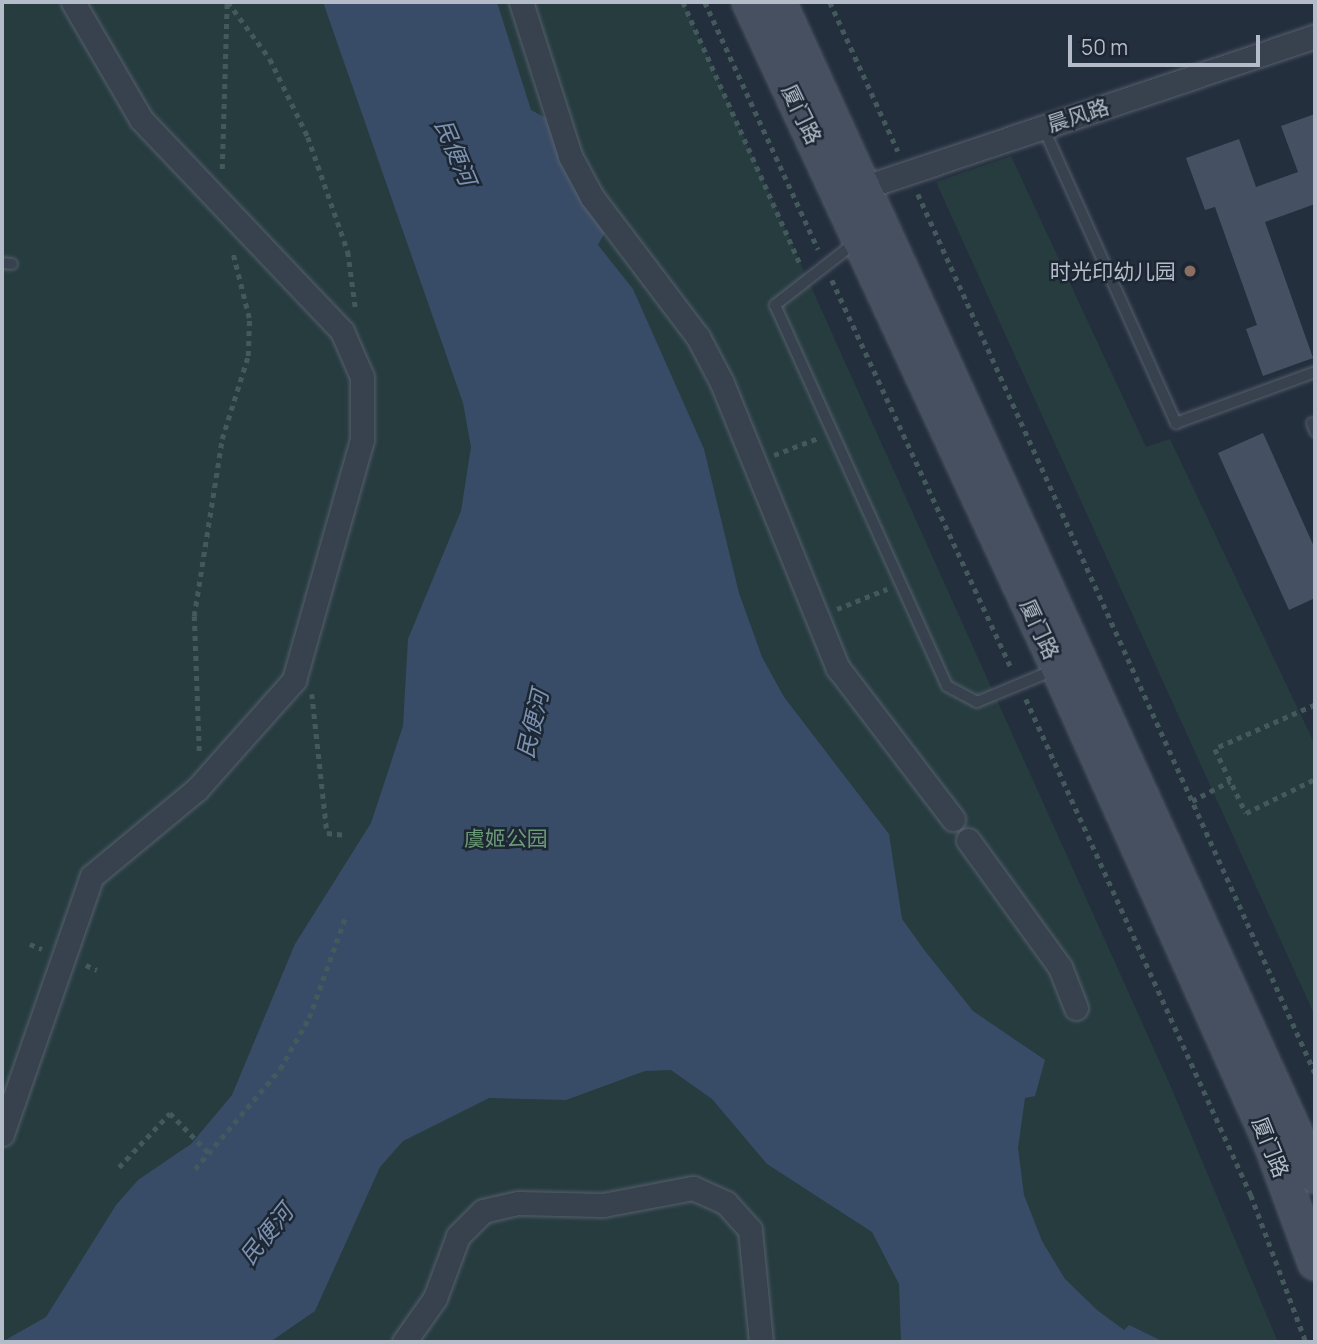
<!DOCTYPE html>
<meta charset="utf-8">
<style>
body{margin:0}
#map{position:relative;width:1317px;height:1344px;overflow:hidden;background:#242f3e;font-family:Manrope,"Noto Sans SC",sans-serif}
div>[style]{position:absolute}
.green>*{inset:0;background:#263c3f}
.water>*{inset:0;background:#394c67}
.building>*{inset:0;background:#455162}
.path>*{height:4.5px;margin-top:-2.25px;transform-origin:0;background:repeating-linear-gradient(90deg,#44595c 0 5px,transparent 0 10px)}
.roads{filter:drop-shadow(0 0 2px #565f6c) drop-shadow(0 0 2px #565f6c)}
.lane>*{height:10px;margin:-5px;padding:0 5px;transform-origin:5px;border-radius:5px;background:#38414e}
.street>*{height:23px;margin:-11.5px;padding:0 11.5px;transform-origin:11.5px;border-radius:11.5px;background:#38414e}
.secondary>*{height:32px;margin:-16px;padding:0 16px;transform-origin:16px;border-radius:16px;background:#465061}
.dots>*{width:19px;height:19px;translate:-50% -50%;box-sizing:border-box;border:4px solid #1d2633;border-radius:50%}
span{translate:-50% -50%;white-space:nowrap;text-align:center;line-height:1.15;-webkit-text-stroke:5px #1d2633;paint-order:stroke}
.street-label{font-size:21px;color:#b4bcc9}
.poi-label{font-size:21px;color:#b4bcc9}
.right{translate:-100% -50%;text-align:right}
.park-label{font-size:21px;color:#6b9a76}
.water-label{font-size:23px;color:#7c92b1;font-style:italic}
.frame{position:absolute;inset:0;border:4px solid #b4bcc9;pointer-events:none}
.scale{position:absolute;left:1068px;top:35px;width:192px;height:32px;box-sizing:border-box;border:4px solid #b4bcc9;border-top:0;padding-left:9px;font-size:21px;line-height:24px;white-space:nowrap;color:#b4bcc9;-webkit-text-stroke:5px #1d2633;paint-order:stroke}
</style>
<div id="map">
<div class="green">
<i style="clip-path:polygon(2px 2px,683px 2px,1171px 1087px,1278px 1342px,2px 1342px)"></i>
<i style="clip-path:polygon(1011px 156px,1146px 447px,1170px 439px,1315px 745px,1315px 1016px,936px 182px)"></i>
</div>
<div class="water">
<i style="clip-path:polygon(323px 2px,497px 2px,531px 110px,546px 118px,572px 184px,605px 232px,598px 245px,633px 289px,704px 449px,739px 593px,762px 657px,784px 697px,889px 834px,902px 919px,925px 951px,973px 1011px,1045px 1060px,1035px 1096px,1025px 1098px,1018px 1148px,1024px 1195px,1042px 1241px,1065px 1279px,1097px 1310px,1124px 1330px,1129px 1325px,1164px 1342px,901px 1342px,899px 1284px,872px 1232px,767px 1164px,712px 1099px,671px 1070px,645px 1071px,566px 1100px,489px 1098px,403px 1141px,380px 1167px,315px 1311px,270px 1342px,2px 1342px,46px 1317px,116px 1205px,138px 1180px,191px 1144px,232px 1095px,295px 944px,371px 823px,403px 726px,408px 639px,461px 511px,471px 447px,463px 403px)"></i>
</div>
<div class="building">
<i style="clip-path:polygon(1315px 114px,1315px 204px,1265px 222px,1313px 358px,1263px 376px,1246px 329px,1257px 325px,1215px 207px,1205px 210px,1186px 158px,1239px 139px,1256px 187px,1298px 172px,1281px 126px)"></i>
<i style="clip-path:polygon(1263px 433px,1315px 549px,1315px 598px,1289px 610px,1218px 453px)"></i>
</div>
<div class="path">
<i style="left:228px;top:2px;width:71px;rotate:53.6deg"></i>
<i style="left:270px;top:59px;width:87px;rotate:64deg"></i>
<i style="left:308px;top:137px;width:122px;rotate:70.8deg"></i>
<i style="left:348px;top:252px;width:60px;rotate:82.3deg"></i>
<i style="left:683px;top:2px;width:286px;rotate:65.9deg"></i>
<i style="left:705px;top:2px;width:272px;rotate:65.4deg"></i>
<i style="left:830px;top:2px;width:164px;rotate:65.5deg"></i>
<i style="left:222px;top:169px;width:167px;rotate:-88.3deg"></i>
<i style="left:918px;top:194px;width:964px;rotate:65.69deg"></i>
<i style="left:832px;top:280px;width:429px;rotate:65.2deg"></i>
<i style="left:774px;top:455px;width:47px;rotate:-21.1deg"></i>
<i style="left:837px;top:609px;width:54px;rotate:-21.8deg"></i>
<i style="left:312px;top:694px;width:140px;rotate:83.8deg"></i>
<i style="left:327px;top:833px;width:20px;rotate:6deg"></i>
<i style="left:1026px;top:699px;width:545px;rotate:65.6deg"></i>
<i style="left:1251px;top:1195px;width:157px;rotate:69.5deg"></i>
<i style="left:1315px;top:705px;width:109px;rotate:156.3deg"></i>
<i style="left:1215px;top:749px;width:71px;rotate:64.2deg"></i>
<i style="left:1246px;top:813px;width:77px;rotate:-26.2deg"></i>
<i style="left:199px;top:751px;width:135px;rotate:-92.1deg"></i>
<i style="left:194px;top:616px;width:179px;rotate:-81deg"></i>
<i style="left:222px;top:439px;width:87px;rotate:-72.6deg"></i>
<i style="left:248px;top:356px;width:38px;rotate:-88deg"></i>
<i style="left:249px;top:318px;width:70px;rotate:-104deg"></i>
<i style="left:1192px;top:801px;width:43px;rotate:-27.8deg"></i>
<i style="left:30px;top:944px;width:13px;rotate:23deg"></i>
<i style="left:86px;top:965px;width:12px;rotate:24deg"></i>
<i style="left:119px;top:1167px;width:74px;rotate:-46.6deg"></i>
<i style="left:170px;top:1113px;width:56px;rotate:45.7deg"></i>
<i style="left:195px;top:1169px;width:131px;rotate:-49.6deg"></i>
<i style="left:280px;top:1069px;width:59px;rotate:-60.4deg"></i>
<i style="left:309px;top:1018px;width:106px;rotate:-70.2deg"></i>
</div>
<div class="roads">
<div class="lane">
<i style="left:1043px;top:127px;width:325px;rotate:65.8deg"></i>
<i style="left:1176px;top:423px;width:148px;rotate:-20.1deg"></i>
<i style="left:856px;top:242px;width:103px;rotate:142.1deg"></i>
<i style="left:775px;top:305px;width:418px;rotate:65.7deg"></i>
<i style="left:947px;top:686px;width:34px;rotate:28deg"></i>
<i style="left:977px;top:702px;width:83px;rotate:-22.6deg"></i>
<i style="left:2px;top:263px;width:10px;rotate:6deg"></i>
<i style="left:1312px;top:423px;width:9px;rotate:69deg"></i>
</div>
<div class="street">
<i style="left:521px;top:2px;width:162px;rotate:72.3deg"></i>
<i style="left:570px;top:156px;width:47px;rotate:61.8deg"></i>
<i style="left:592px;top:197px;width:176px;rotate:52.9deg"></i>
<i style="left:698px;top:337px;width:52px;rotate:62.4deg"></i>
<i style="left:722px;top:383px;width:308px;rotate:67.9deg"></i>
<i style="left:838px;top:668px;width:190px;rotate:52.7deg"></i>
<i style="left:850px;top:192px;width:490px;rotate:-18.5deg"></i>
<i style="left:968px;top:840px;width:157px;rotate:54.1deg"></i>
<i style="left:1060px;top:967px;width:44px;rotate:68.7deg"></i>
<i style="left:2px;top:1134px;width:273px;rotate:-70.8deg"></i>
<i style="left:92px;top:876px;width:136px;rotate:-39.6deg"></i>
<i style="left:197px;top:789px;width:146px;rotate:-48.3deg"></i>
<i style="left:294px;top:680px;width:250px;rotate:-74.2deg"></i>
<i style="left:362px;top:439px;width:62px;rotate:-90deg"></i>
<i style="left:362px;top:377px;width:50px;rotate:-113.5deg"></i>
<i style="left:342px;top:331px;width:292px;rotate:-133.5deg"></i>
<i style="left:141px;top:119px;width:135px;rotate:-120.2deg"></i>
<i style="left:404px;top:1342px;width:54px;rotate:-54.8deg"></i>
<i style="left:435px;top:1298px;width:66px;rotate:-69.6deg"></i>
<i style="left:458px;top:1236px;width:35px;rotate:-45deg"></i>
<i style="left:483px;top:1211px;width:36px;rotate:-13deg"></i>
<i style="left:518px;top:1203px;width:85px;rotate:1.3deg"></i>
<i style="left:603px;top:1205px;width:92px;rotate:-10.7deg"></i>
<i style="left:693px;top:1188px;width:36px;rotate:24deg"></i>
<i style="left:726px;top:1203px;width:36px;rotate:48deg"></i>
<i style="left:750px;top:1230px;width:113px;rotate:84.4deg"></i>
</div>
<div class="secondary">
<i style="left:749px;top:2px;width:734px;rotate:65.11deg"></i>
<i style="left:1058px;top:668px;width:521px;rotate:65.89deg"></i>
<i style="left:1271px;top:1144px;width:127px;rotate:69.7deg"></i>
<i style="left:779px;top:2px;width:1291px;rotate:65.46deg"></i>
</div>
</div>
<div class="dots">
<i style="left:1190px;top:271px;background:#8d6e63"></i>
</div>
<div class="street-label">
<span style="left:802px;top:114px;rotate:64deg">厦门路</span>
<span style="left:1078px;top:115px;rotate:-18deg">晨风路</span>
<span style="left:1040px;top:629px;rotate:65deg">厦门路</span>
<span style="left:1271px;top:1147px;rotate:68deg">厦门路</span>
</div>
<div class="poi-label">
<span class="right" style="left:1176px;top:271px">时光印幼儿园</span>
</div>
<div class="park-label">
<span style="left:506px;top:838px">虞姬公园</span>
</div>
<div class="water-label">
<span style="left:456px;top:152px;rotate:67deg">民便河</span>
<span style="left:532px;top:724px;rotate:-77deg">民便河</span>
<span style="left:266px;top:1234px;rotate:-51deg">民便河</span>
</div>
<div class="frame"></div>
<div class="scale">50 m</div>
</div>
